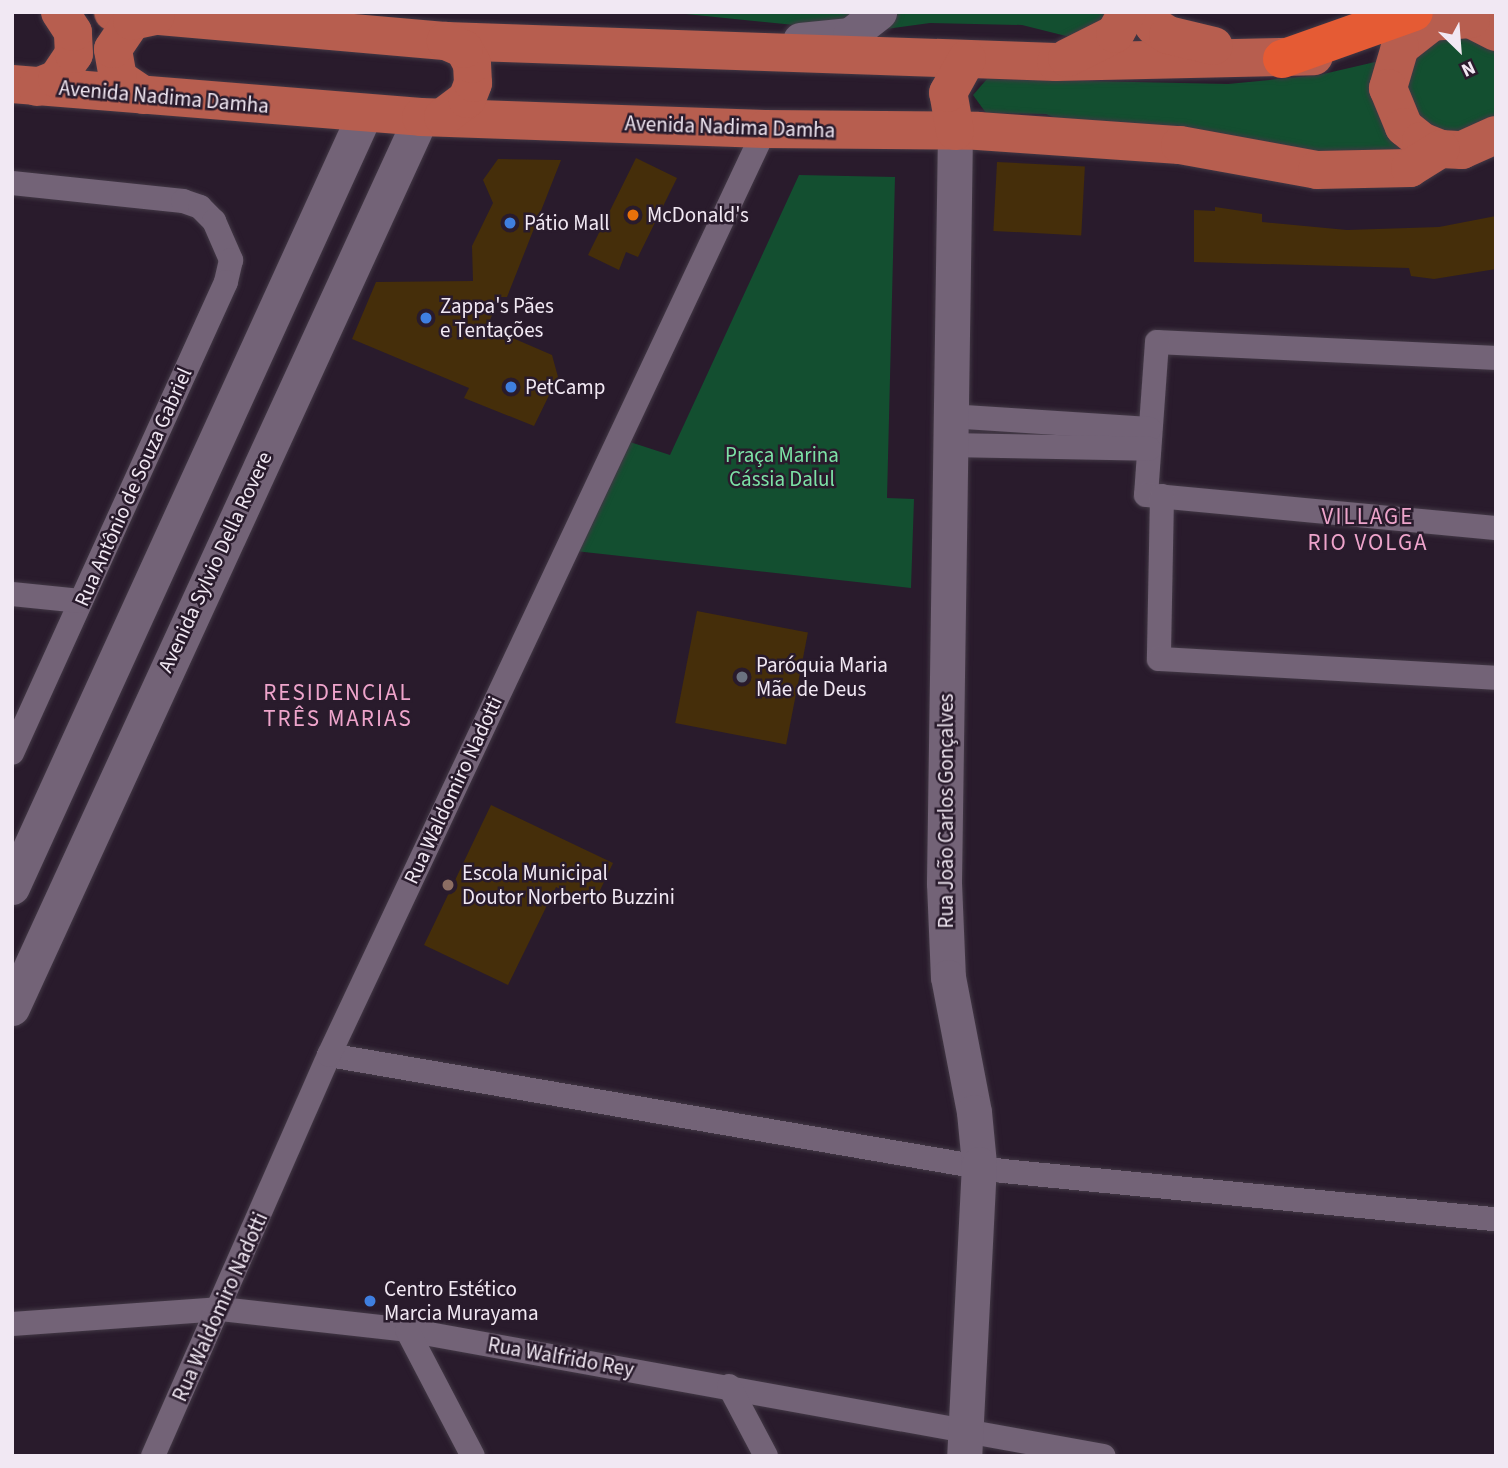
<!DOCTYPE html>
<meta charset="utf-8">
<style>
body{margin:0}
#map{position:relative;width:1508px;height:1468px;overflow:hidden;background:#291b2c;font-family:"Source Sans 3",sans-serif}
div>[style]{position:absolute}
.green>*{inset:0;background:#134f30}
.building>*{inset:0;background:#452e0a;transform-origin:0 0}
.roads{filter:drop-shadow(0 0 2px #423845) drop-shadow(0 0 2px #423845)}
.street>*{height:24px;margin:-12px;padding:0 12px;transform-origin:12px;border-radius:12px;background:#736377}
.secondary>*{height:35px;margin:-17.5px;padding:0 17.5px;transform-origin:17.5px;border-radius:17.5px;background:#736377}
.primary>*{height:38px;margin:-19px;padding:0 19px;transform-origin:19px;border-radius:19px;background:#b75e4f}
.highway>*{height:38px;margin:-19px;padding:0 19px;transform-origin:19px;border-radius:19px;background:#e55b34}
.dots>*{width:19px;height:19px;translate:-50% -50%;box-sizing:border-box;border:4px solid #291b2c;border-radius:50%}
span{translate:-50% -50%;white-space:nowrap;text-align:center;line-height:1.15;-webkit-text-stroke:5px #291b2c;paint-order:stroke}
.street-label{font-size:21px;color:#f1e8f3}
.poi-label{font-size:21px;color:#f1e8f3}
.left{translate:0 -50%;text-align:left}
.park-label{font-size:21px;color:#7ce2a6}
.neighbourhood-label{font-size:23px;color:#eea4cb;letter-spacing:2px}
.frame{position:absolute;inset:0;border:14px solid #f1e8f3;pointer-events:none}
.north{position:absolute;left:1424px;top:14px;width:70px;height:70px;-webkit-text-stroke:5px #291b2c;paint-order:stroke;rotate:155deg;font-size:19px;font-weight:700;line-height:28px;text-align:center;color:#f1e8f3}
.north::after{content:'';display:block;margin:auto;width:24px;height:32px;background:#f1e8f3;clip-path:polygon(50% 0,100% 100%,50% 72%,0 100%)}
</style>
<div id="map">
<div class="green">
<i style="clip-path:polygon(666px 12px,1172px 12px,1082px 40px,1022px 25px,930px 23px,864px 32px)"></i>
<i style="clip-path:polygon(1452px 31px,1496px 50px,1496px 115px,1489px 123px,1459px 135px,1428px 127px,1408px 103px,1405px 71px,1412px 56px)"></i>
<i style="clip-path:polygon(1388px 59px,1404px 146px,1395px 159px,1074px 126px,1046px 114px,986px 113px,973px 95px,987px 79px,1228px 84px,1319px 75px)"></i>
<i style="clip-path:polygon(799px 175px,895px 177px,887px 498px,914px 499px,911px 588px,575px 551px,630px 442px,670px 455px)"></i>
</div>
<div class="building">
<i style="clip-path:polygon(636px 158px,677px 178px,638px 257px,626px 252px,619px 270px,588px 255px)"></i>
<i style="clip-path:polygon(498px 159px,561px 160px,507px 297px,500px 297px,487px 327px,552px 355px,558px 377px,534px 426px,464px 398px,469px 388px,352px 339px,376px 282px,473px 281px,472px 246px,493px 203px,483px 180px)"></i>
<i style="left:997px;top:162px;width:88px;height:69px;rotate:3deg"></i>
<i style="clip-path:polygon(1215px 207px,1262px 214px,1262px 222px,1347px 230px,1439px 227px,1496px 216px,1496px 269px,1434px 279px,1411px 276px,1409px 268px,1194px 262px,1194px 210px,1215px 211px)"></i>
<i style="left:697px;top:611px;width:113px;height:114px;rotate:11deg"></i>
<i style="clip-path:polygon(491px 805px,613px 863px,593px 905px,556px 887px,508px 985px,424px 945px)"></i>
</div>
<div class="roads">
<div class="street">
<i style="left:12px;top:183px;width:172px;rotate:6deg"></i>
<i style="left:183px;top:201px;width:18px;rotate:19deg"></i>
<i style="left:200px;top:207px;width:20px;rotate:45deg"></i>
<i style="left:214px;top:221px;width:43px;rotate:66.4deg"></i>
<i style="left:231px;top:260px;width:23px;rotate:103deg"></i>
<i style="left:226px;top:282px;width:517px;rotate:114.43deg"></i>
<i style="left:1496px;top:358px;width:339px;rotate:-177.3deg"></i>
<i style="left:1157px;top:342px;width:153px;rotate:94.1deg"></i>
<i style="left:1146px;top:495px;width:352px;rotate:5.4deg"></i>
<i style="left:949px;top:416px;width:201px;rotate:3.7deg"></i>
<i style="left:949px;top:445px;width:200px;rotate:1.1deg"></i>
<i style="left:1162px;top:496px;width:163px;rotate:91.1deg"></i>
<i style="left:1159px;top:659px;width:338px;rotate:3.2deg"></i>
<i style="left:12px;top:594px;width:69px;rotate:5.8deg"></i>
<i style="left:329px;top:1055px;width:684px;rotate:9.77deg"></i>
<i style="left:1003px;top:1171px;width:495px;rotate:5.6deg"></i>
<i style="left:12px;top:1324px;width:210px;rotate:-4.1deg"></i>
<i style="left:221px;top:1309px;width:187px;rotate:6.4deg"></i>
<i style="left:407px;top:1330px;width:708px;rotate:10.25deg"></i>
<i style="left:407px;top:1330px;width:142px;rotate:62.4deg"></i>
<i style="left:729px;top:1386px;width:79px;rotate:62.1deg"></i>
<i style="left:153px;top:1456px;width:438px;rotate:-66.3deg"></i>
<i style="left:329px;top:1055px;width:1024px;rotate:-64.79deg"></i>
</div>
<div class="secondary">
<i style="left:800px;top:40px;width:50px;rotate:-5.7deg"></i>
<i style="left:850px;top:35px;width:37px;rotate:-38deg"></i>
<i style="left:955px;top:131px;width:752px;rotate:90.84deg"></i>
<i style="left:944px;top:883px;width:94px;rotate:87.6deg"></i>
<i style="left:948px;top:977px;width:137px;rotate:79.1deg"></i>
<i style="left:974px;top:1112px;width:52px;rotate:84.5deg"></i>
<i style="left:979px;top:1164px;width:292px;rotate:92.9deg"></i>
<i style="left:12px;top:887px;width:851px;rotate:-65.48deg"></i>
<i style="left:12px;top:1008px;width:980px;rotate:-65.34deg"></i>
</div>
<div class="primary">
<i style="left:113px;top:12px;width:334px;rotate:5deg"></i>
<i style="left:446px;top:41px;width:610px;rotate:1.97deg"></i>
<i style="left:1056px;top:62px;width:258px;rotate:-1.3deg"></i>
<i style="left:1146px;top:12px;width:16px;rotate:60deg"></i>
<i style="left:1154px;top:26px;width:17px;rotate:33deg"></i>
<i style="left:1168px;top:35px;width:47px;rotate:13.4deg"></i>
<i style="left:1496px;top:32px;width:28px;rotate:-153deg"></i>
<i style="left:1471px;top:19px;width:39px;rotate:176deg"></i>
<i style="left:1432px;top:22px;width:41px;rotate:142deg"></i>
<i style="left:1400px;top:47px;width:43px;rotate:106.3deg"></i>
<i style="left:1388px;top:88px;width:42px;rotate:67.7deg"></i>
<i style="left:1404px;top:127px;width:22px;rotate:39deg"></i>
<i style="left:1421px;top:141px;width:22px;rotate:22deg"></i>
<i style="left:1441px;top:149px;width:21px;rotate:3deg"></i>
<i style="left:1462px;top:150px;width:37px;rotate:-24deg"></i>
<i style="left:1067px;top:58px;width:54px;rotate:-26.6deg"></i>
<i style="left:1115px;top:34px;width:25px;rotate:-61deg"></i>
<i style="left:12px;top:84px;width:410px;rotate:4.6deg"></i>
<i style="left:421px;top:117px;width:344px;rotate:2deg"></i>
<i style="left:765px;top:129px;width:213px;rotate:0.5deg"></i>
<i style="left:978px;top:131px;width:202px;rotate:4deg"></i>
<i style="left:1180px;top:145px;width:139px;rotate:10.3deg"></i>
<i style="left:1317px;top:170px;width:93px;rotate:-1.2deg"></i>
<i style="left:1410px;top:168px;width:36px;rotate:-32deg"></i>
<i style="left:37px;top:87px;width:22px;rotate:-22deg"></i>
<i style="left:57px;top:79px;width:30px;rotate:-56deg"></i>
<i style="left:74px;top:54px;width:22px;rotate:-93deg"></i>
<i style="left:73px;top:32px;width:24px;rotate:-123deg"></i>
<i style="left:143px;top:95px;width:30px;rotate:-146deg"></i>
<i style="left:118px;top:78px;width:29px;rotate:-100deg"></i>
<i style="left:113px;top:49px;width:34px;rotate:-56deg"></i>
<i style="left:132px;top:21px;width:24px;rotate:-12deg"></i>
<i style="left:443px;top:117px;width:30px;rotate:-37deg"></i>
<i style="left:467px;top:99px;width:17px;rotate:-69deg"></i>
<i style="left:473px;top:83px;width:19px;rotate:-93deg"></i>
<i style="left:472px;top:64px;width:17px;rotate:-118deg"></i>
<i style="left:464px;top:49px;width:20px;rotate:-156deg"></i>
<i style="left:955px;top:131px;width:39px;rotate:-100deg"></i>
<i style="left:948px;top:93px;width:39px;rotate:-61deg"></i>
</div>
<div class="highway">
<i style="left:1282px;top:59px;width:140px;rotate:-19.6deg"></i>
</div>
</div>
<div class="dots">
<i style="left:633px;top:215px;background:#e8710a"></i>
<i style="left:510px;top:223px;background:#3f7fe0"></i>
<i style="left:426px;top:318px;background:#3f7fe0"></i>
<i style="left:511px;top:387px;background:#3f7fe0"></i>
<i style="left:742px;top:677px;background:#6b7280"></i>
<i style="left:448px;top:885px;background:#8d6e63"></i>
<i style="left:370px;top:1301px;background:#3f7fe0"></i>
</div>
<div class="street-label">
<span style="left:164px;top:97px;rotate:5deg">Avenida Nadima Damha</span>
<span style="left:730px;top:127px;rotate:2deg">Avenida Nadima Damha</span>
<span style="left:133px;top:487px;rotate:-66deg">Rua Antônio de Souza Gabriel</span>
<span style="left:215px;top:562px;rotate:-65deg">Avenida Sylvio Della Rovere</span>
<span style="left:453px;top:790px;rotate:-65deg">Rua Waldomiro Nadotti</span>
<span style="left:946px;top:811px;rotate:-90deg">Rua João Carlos Gonçalves</span>
<span style="left:220px;top:1307px;rotate:-66deg">Rua Waldomiro Nadotti</span>
<span style="left:561px;top:1357px;rotate:10deg">Rua Walfrido Rey</span>
</div>
<div class="poi-label">
<span class="left" style="left:647px;top:215px">McDonald's</span>
<span class="left" style="left:524px;top:223px">Pátio Mall</span>
<span class="left" style="left:440px;top:318px">Zappa's Pães<br>e Tentações</span>
<span class="left" style="left:525px;top:387px">PetCamp</span>
<span class="left" style="left:756px;top:677px">Paróquia Maria<br>Mãe de Deus</span>
<span class="left" style="left:462px;top:885px">Escola Municipal<br>Doutor Norberto Buzzini</span>
<span class="left" style="left:384px;top:1301px">Centro Estético<br>Marcia Murayama</span>
</div>
<div class="park-label">
<span style="left:782px;top:467px">Praça Marina<br>Cássia Dalul</span>
</div>
<div class="neighbourhood-label">
<span style="left:1368px;top:530px">VILLAGE<br>RIO VOLGA</span>
<span style="left:338px;top:706px">RESIDENCIAL<br>TRÊS MARIAS</span>
</div>
<div class="frame"></div>
<div class="north">N</div>
</div>
